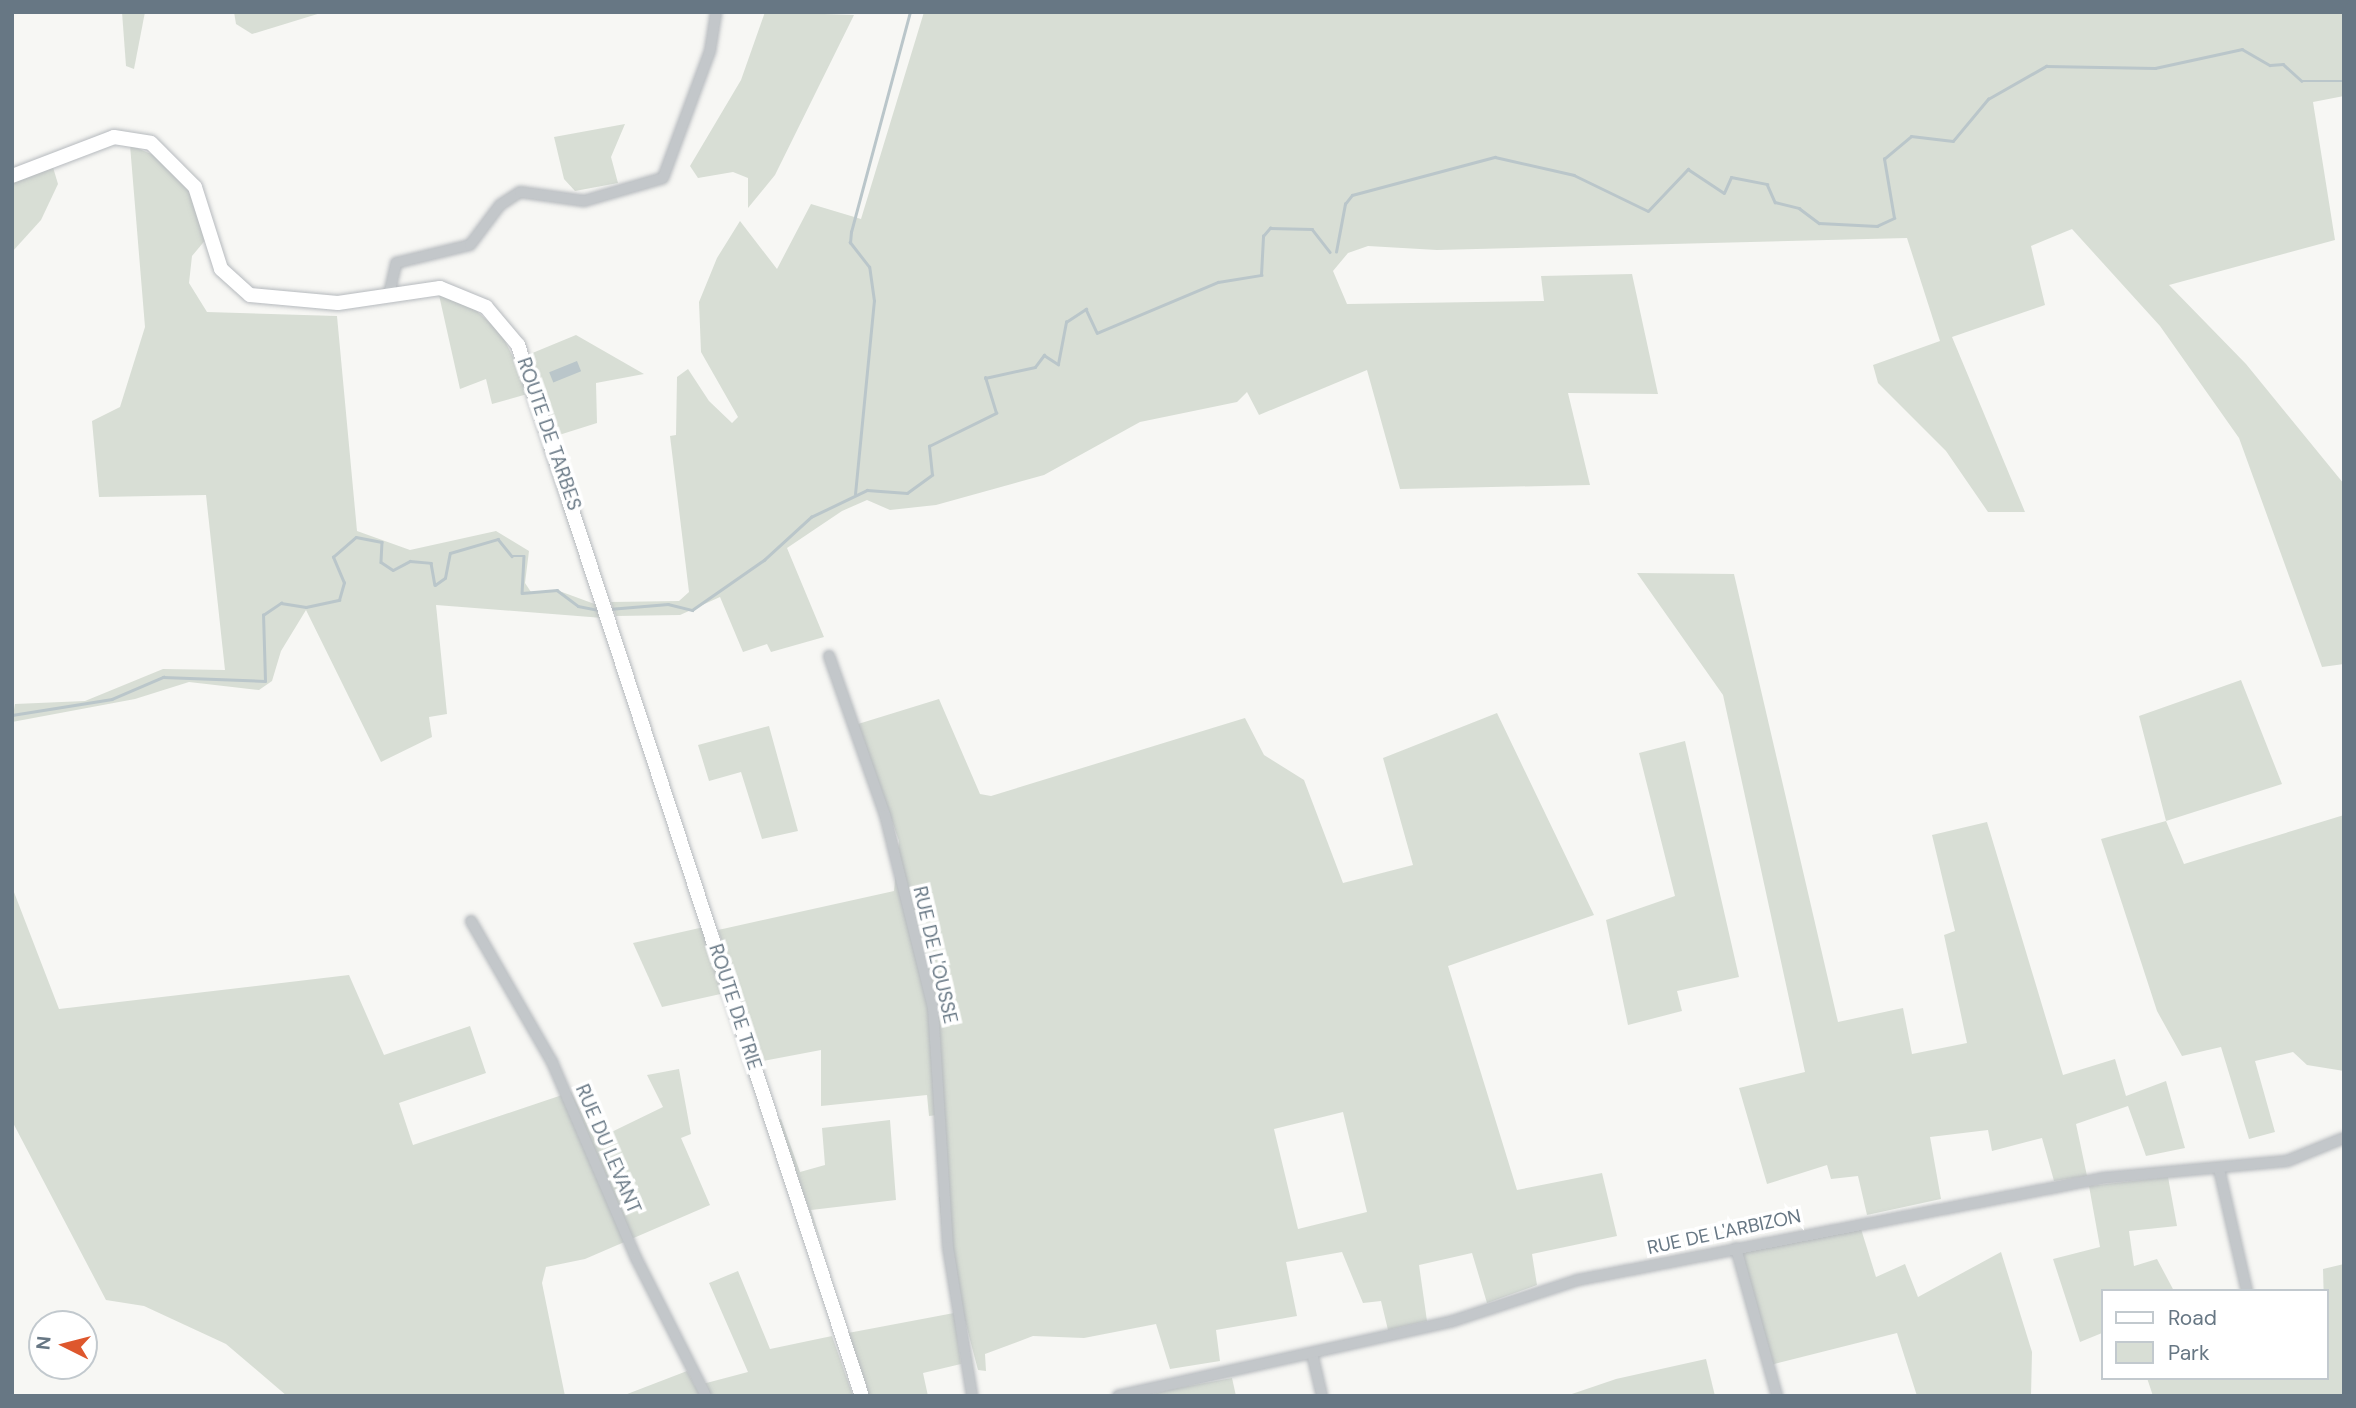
<!DOCTYPE html>
<style>
body{margin:0}
#map{position:relative;width:2356px;height:1408px;overflow:hidden;background:#f7f7f4;font-family:"DM Sans",sans-serif}
div>[style]{position:absolute}
.green>*{inset:0;background:#d8ded5}
.water>*{inset:0;background:#bac6ca;transform-origin:0 0}
.stream>*{height:2.5px;margin:-1.25px;padding:0 1.25px;transform-origin:1.25px;border-radius:1.25px;background:#bac6ca}
.roads{filter:drop-shadow(0 0 2px #b6babe) drop-shadow(0 0 2px #b6babe)}
.minor>*{height:10px;margin:-5px;padding:0 5px;transform-origin:5px;border-radius:5px;background:#c3c7ca}
.major>*{height:14px;margin:-7px;padding:0 7px;transform-origin:7px;border-radius:7px;background:#fff}
span{translate:-50% -50%;white-space:nowrap;text-align:center;line-height:1.15;-webkit-text-stroke:7px #fff;paint-order:stroke}
.street-label{font-size:19px;color:#677784}
.frame{position:absolute;inset:0;border:14px solid #677784;pointer-events:none}
.legend{position:absolute;left:2101px;top:1289px;width:228px;height:91px;box-sizing:border-box;background:#fff;border:2px solid #c2c9ce;margin:0;padding:9px 12px;list-style:none;font-size:21px;color:#677784}
.legend li{display:flex;align-items:center;gap:14px;height:35px}
.legend b{width:35px;border:2px solid #c2c9ce}
.north{position:absolute;left:28px;top:1310px;width:70px;height:70px;box-sizing:border-box;background:#fff;border:2px solid #c2c9ce;border-radius:50%;rotate:276deg;font-size:19px;font-weight:700;line-height:28px;text-align:center;color:#677784}
.north::after{content:'';display:block;margin:auto;width:24px;height:32px;background:#de572d;clip-path:polygon(50% 0,100% 100%,50% 72%,0 100%)}
</style>
<div id="map">
<div class="green">
<i style="clip-path:polygon(122px 12px,145px 12px,134px 69px,126px 66px)"></i>
<i style="clip-path:polygon(234px 12px,324px 12px,252px 34px,236px 24px)"></i>
<i style="clip-path:polygon(765px 12px,854px 15px,775px 175px,748px 208px,748px 178px,733px 172px,698px 178px,690px 166px,741px 80px)"></i>
<i style="clip-path:polygon(924px 12px,2344px 12px,2344px 96px,2313px 102px,2335px 240px,2169px 285px,2246px 364px,2344px 484px,2344px 664px,2322px 667px,2239px 438px,2160px 326px,2072px 229px,2031px 246px,2045px 305px,1952px 337px,2025px 512px,1988px 512px,1946px 451px,1878px 383px,1873px 365px,1940px 341px,1907px 238px,1437px 250px,1368px 246px,1348px 253px,1333px 271px,1347px 304px,1544px 301px,1541px 276px,1632px 274px,1658px 394px,1568px 393px,1590px 485px,1400px 489px,1367px 370px,1259px 415px,1247px 392px,1237px 402px,1140px 422px,1044px 475px,936px 505px,890px 510px,867px 500px,842px 511px,787px 548px,824px 637px,771px 652px,767px 644px,743px 652px,720px 597px,680px 615px,616px 616px,611px 602px,679px 601px,689px 592px,670px 436px,676px 435px,677px 377px,688px 369px,709px 401px,732px 423px,738px 417px,701px 352px,699px 302px,717px 258px,740px 221px,777px 269px,811px 204px,861px 219px)"></i>
<i style="clip-path:polygon(625px 124px,611px 157px,618px 183px,575px 191px,564px 179px,554px 137px)"></i>
<i style="clip-path:polygon(130px 145px,163px 159px,189px 190px,207px 238px,192px 256px,189px 283px,207px 312px,337px 316px,357px 531px,410px 550px,496px 531px,529px 551px,525px 583px,531px 592px,562px 592px,600px 606px,603px 618px,436px 605px,447px 714px,429px 717px,432px 737px,381px 762px,306px 610px,281px 651px,272px 681px,259px 690px,189px 682px,135px 699px,12px 722px,15px 704px,85px 701px,163px 669px,225px 670px,206px 495px,99px 497px,92px 421px,120px 407px,145px 327px)"></i>
<i style="clip-path:polygon(32px 163px,52px 164px,58px 184px,41px 220px,12px 252px,12px 168px)"></i>
<i style="clip-path:polygon(439px 295px,469px 304px,501px 333px,531px 393px,492px 404px,486px 379px,460px 389px)"></i>
<i style="clip-path:polygon(576px 335px,644px 374px,596px 383px,597px 423px,559px 435px,530px 354px)"></i>
<i style="clip-path:polygon(1637px 573px,1734px 574px,1838px 1022px,1903px 1008px,1912px 1054px,1967px 1043px,1944px 935px,1955px 931px,1932px 835px,1987px 822px,2063px 1075px,2115px 1059px,2126px 1096px,2166px 1081px,2185px 1148px,2146px 1156px,2128px 1106px,2076px 1124px,2087px 1176px,2054px 1181px,2042px 1138px,1992px 1151px,1988px 1130px,1930px 1137px,1941px 1199px,1867px 1215px,1858px 1176px,1831px 1179px,1827px 1165px,1767px 1184px,1739px 1088px,1805px 1072px,1723px 695px)"></i>
<i style="clip-path:polygon(2241px 680px,2282px 784px,2166px 821px,2184px 864px,2344px 815px,2344px 1071px,2307px 1065px,2293px 1052px,2255px 1061px,2275px 1132px,2249px 1139px,2221px 1047px,2182px 1056px,2157px 1011px,2101px 839px,2166px 821px,2139px 716px)"></i>
<i style="clip-path:polygon(evenodd,939px 699px,980px 794px,991px 796px,1245px 718px,1264px 755px,1304px 780px,1343px 883px,1413px 865px,1383px 758px,1497px 713px,1594px 915px,1448px 966px,1517px 1190px,1602px 1173px,1617px 1236px,1532px 1254px,1537px 1285px,1487px 1303px,1472px 1253px,1419px 1265px,1427px 1321px,1388px 1330px,1381px 1301px,1363px 1303px,1342px 1252px,1286px 1262px,1297px 1316px,1216px 1330px,1220px 1361px,1170px 1369px,1156px 1324px,1084px 1338px,1033px 1336px,985px 1354px,986px 1371px,978px 1370px,943px 1237px,939px 1197px,948px 1196px,944px 1114px,929px 1116px,927px 1095px,821px 1106px,821px 1050px,763px 1061px,718px 930px,894px 891px,899px 841px,858px 724px,939px 699px,1343px 1112px,1367px 1212px,1298px 1229px,1274px 1129px,1343px 1112px)"></i>
<i style="clip-path:polygon(769px 726px,798px 831px,762px 839px,741px 772px,709px 781px,698px 745px)"></i>
<i style="clip-path:polygon(1685px 741px,1739px 977px,1677px 991px,1682px 1011px,1628px 1025px,1606px 920px,1675px 896px,1639px 753px)"></i>
<i style="clip-path:polygon(12px 887px,59px 1009px,349px 975px,384px 1055px,470px 1026px,486px 1073px,399px 1103px,413px 1145px,571px 1092px,595px 1140px,663px 1107px,647px 1075px,679px 1069px,691px 1134px,681px 1138px,710px 1205px,585px 1259px,546px 1267px,542px 1283px,565px 1396px,287px 1396px,226px 1344px,144px 1306px,106px 1300px,12px 1121px)"></i>
<i style="clip-path:polygon(704px 927px,725px 993px,662px 1007px,633px 943px)"></i>
<i style="clip-path:polygon(781px 1119px,800px 1172px,825px 1165px,822px 1128px,890px 1120px,896px 1200px,811px 1210px,825px 1253px,776px 1120px)"></i>
<i style="clip-path:polygon(2168px 1177px,2177px 1226px,2129px 1231px,2134px 1266px,2157px 1259px,2174px 1291px,2102px 1291px,2102px 1333px,2080px 1342px,2053px 1259px,2100px 1247px,2089px 1186px)"></i>
<i style="clip-path:polygon(1861px 1229px,1876px 1277px,1905px 1264px,1918px 1297px,2001px 1252px,2032px 1352px,2031px 1396px,1917px 1396px,1897px 1333px,1766px 1366px,1735px 1254px)"></i>
<i style="clip-path:polygon(2344px 1264px,2344px 1396px,2153px 1396px,2147px 1378px,2326px 1378px,2323px 1269px)"></i>
<i style="clip-path:polygon(738px 1271px,770px 1349px,832px 1336px,853px 1396px,622px 1396px,687px 1371px,695px 1386px,748px 1372px,709px 1283px)"></i>
<i style="clip-path:polygon(954px 1313px,961px 1364px,923px 1373px,928px 1396px,869px 1396px,848px 1333px)"></i>
<i style="clip-path:polygon(1706px 1359px,1715px 1396px,1566px 1396px,1616px 1379px)"></i>
<i style="clip-path:polygon(1232px 1378px,1236px 1396px,1146px 1396px,1172px 1389px)"></i>
</div>
<div class="water">
<i style="left:577px;top:361px;width:11px;height:30px;rotate:68deg"></i>
</div>
<div class="stream">
<i style="left:1336px;top:252px;width:49px;rotate:-79.4deg"></i>
<i style="left:1345px;top:204px;width:11px;rotate:-52deg"></i>
<i style="left:1352px;top:195px;width:148px;rotate:-14.9deg"></i>
<i style="left:1495px;top:157px;width:81px;rotate:12.8deg"></i>
<i style="left:1574px;top:175px;width:82px;rotate:25.9deg"></i>
<i style="left:1648px;top:211px;width:58px;rotate:-46.4deg"></i>
<i style="left:1688px;top:169px;width:43px;rotate:33.7deg"></i>
<i style="left:1724px;top:193px;width:17px;rotate:-66deg"></i>
<i style="left:1731px;top:177px;width:37px;rotate:11deg"></i>
<i style="left:1767px;top:184px;width:20px;rotate:66deg"></i>
<i style="left:1775px;top:202px;width:25px;rotate:14deg"></i>
<i style="left:1799px;top:208px;width:25px;rotate:37deg"></i>
<i style="left:1819px;top:223px;width:58px;rotate:3deg"></i>
<i style="left:1877px;top:226px;width:19px;rotate:-25deg"></i>
<i style="left:1894px;top:218px;width:60px;rotate:-99.6deg"></i>
<i style="left:1884px;top:159px;width:35px;rotate:-40deg"></i>
<i style="left:1911px;top:136px;width:42px;rotate:6.8deg"></i>
<i style="left:1953px;top:141px;width:55px;rotate:-50.2deg"></i>
<i style="left:1988px;top:99px;width:67px;rotate:-29.6deg"></i>
<i style="left:2046px;top:66px;width:109px;rotate:1.1deg"></i>
<i style="left:2155px;top:68px;width:89px;rotate:-12.3deg"></i>
<i style="left:2242px;top:49px;width:32px;rotate:30deg"></i>
<i style="left:2270px;top:65px;width:13px;rotate:-4deg"></i>
<i style="left:2283px;top:64px;width:25px;rotate:42deg"></i>
<i style="left:2302px;top:81px;width:42px"></i>
<i style="left:855px;top:494px;width:194px;rotate:-84.4deg"></i>
<i style="left:874px;top:301px;width:34px;rotate:-98deg"></i>
<i style="left:869px;top:267px;width:31px;rotate:-128deg"></i>
<i style="left:850px;top:243px;width:11px;rotate:-85deg"></i>
<i style="left:851px;top:232px;width:228px;rotate:-75deg"></i>
<i style="left:609px;top:609px;width:59px;rotate:-4.8deg"></i>
<i style="left:668px;top:604px;width:25px;rotate:14deg"></i>
<i style="left:692px;top:610px;width:88px;rotate:-34.8deg"></i>
<i style="left:764px;top:560px;width:64px;rotate:-42.5deg"></i>
<i style="left:811px;top:517px;width:62px;rotate:-25.7deg"></i>
<i style="left:867px;top:490px;width:40px;rotate:4.3deg"></i>
<i style="left:907px;top:493px;width:31px;rotate:-36deg"></i>
<i style="left:932px;top:475px;width:29px;rotate:-96deg"></i>
<i style="left:929px;top:446px;width:75px;rotate:-26.2deg"></i>
<i style="left:996px;top:413px;width:37px;rotate:-107deg"></i>
<i style="left:985px;top:378px;width:51px;rotate:-12.4deg"></i>
<i style="left:1035px;top:367px;width:15px;rotate:-53deg"></i>
<i style="left:1044px;top:355px;width:17px;rotate:33deg"></i>
<i style="left:1058px;top:364px;width:43px;rotate:-79.2deg"></i>
<i style="left:1066px;top:322px;width:24px;rotate:-33deg"></i>
<i style="left:1086px;top:309px;width:26px;rotate:65deg"></i>
<i style="left:1097px;top:333px;width:131px;rotate:-22.9deg"></i>
<i style="left:1218px;top:282px;width:44px;rotate:-9.2deg"></i>
<i style="left:1261px;top:275px;width:39px;rotate:-87deg"></i>
<i style="left:1263px;top:236px;width:11px;rotate:-49deg"></i>
<i style="left:1270px;top:228px;width:42px;rotate:1.4deg"></i>
<i style="left:1312px;top:229px;width:29px;rotate:52deg"></i>
<i style="left:12px;top:715px;width:101px;rotate:-9.1deg"></i>
<i style="left:112px;top:699px;width:56px;rotate:-23.3deg"></i>
<i style="left:163px;top:677px;width:102px;rotate:2.2deg"></i>
<i style="left:265px;top:681px;width:66px;rotate:-91.7deg"></i>
<i style="left:263px;top:615px;width:22px;rotate:-34deg"></i>
<i style="left:281px;top:603px;width:25px;rotate:9deg"></i>
<i style="left:306px;top:607px;width:34px;rotate:-12deg"></i>
<i style="left:339px;top:600px;width:18px;rotate:-74deg"></i>
<i style="left:344px;top:583px;width:28px;rotate:-113deg"></i>
<i style="left:333px;top:557px;width:30px;rotate:-41deg"></i>
<i style="left:356px;top:537px;width:26px;rotate:11deg"></i>
<i style="left:382px;top:542px;width:20px;rotate:93deg"></i>
<i style="left:381px;top:562px;width:14px;rotate:34deg"></i>
<i style="left:393px;top:570px;width:19px;rotate:-28deg"></i>
<i style="left:410px;top:561px;width:21px;rotate:5deg"></i>
<i style="left:431px;top:563px;width:22px;rotate:80deg"></i>
<i style="left:435px;top:585px;width:12px;rotate:-35deg"></i>
<i style="left:445px;top:578px;width:25px;rotate:-79deg"></i>
<i style="left:450px;top:553px;width:50px;rotate:-16.3deg"></i>
<i style="left:498px;top:539px;width:22px;rotate:51deg"></i>
<i style="left:512px;top:556px;width:12px"></i>
<i style="left:524px;top:556px;width:37px;rotate:93deg"></i>
<i style="left:522px;top:593px;width:35px;rotate:-5deg"></i>
<i style="left:557px;top:590px;width:26px;rotate:37deg"></i>
<i style="left:578px;top:606px;width:21px;rotate:11deg"></i>
</div>
<div class="roads">
<div class="minor">
<i style="left:390px;top:290px;width:28px;rotate:-77deg"></i>
<i style="left:396px;top:263px;width:76px;rotate:-13.7deg"></i>
<i style="left:470px;top:245px;width:50px;rotate:-53.1deg"></i>
<i style="left:500px;top:205px;width:24px;rotate:-33deg"></i>
<i style="left:520px;top:192px;width:65px;rotate:8deg"></i>
<i style="left:584px;top:201px;width:82px;rotate:-16.2deg"></i>
<i style="left:663px;top:178px;width:135px;rotate:-69.7deg"></i>
<i style="left:710px;top:51px;width:39px;rotate:-81deg"></i>
<i style="left:829px;top:656px;width:169px;rotate:70.6deg"></i>
<i style="left:885px;top:815px;width:199px;rotate:76deg"></i>
<i style="left:933px;top:1008px;width:239px;rotate:86.4deg"></i>
<i style="left:948px;top:1247px;width:151px;rotate:80.8deg"></i>
<i style="left:471px;top:921px;width:163px;rotate:60.1deg"></i>
<i style="left:552px;top:1062px;width:213px;rotate:66.8deg"></i>
<i style="left:636px;top:1258px;width:155px;rotate:63.1deg"></i>
<i style="left:2219px;top:1169px;width:125px;rotate:77.1deg"></i>
<i style="left:1736px;top:1248px;width:154px;rotate:74.5deg"></i>
<i style="left:1312px;top:1353px;width:44px;rotate:76.9deg"></i>
<i style="left:1118px;top:1396px;width:343px;rotate:-12.6deg"></i>
<i style="left:1453px;top:1321px;width:132px;rotate:-18.2deg"></i>
<i style="left:1578px;top:1280px;width:535px;rotate:-10.99deg"></i>
<i style="left:2103px;top:1178px;width:185px;rotate:-5.3deg"></i>
<i style="left:2287px;top:1161px;width:61px;rotate:-22deg"></i>
</div>
<div class="major">
<i style="left:12px;top:176px;width:109px;rotate:-20.9deg"></i>
<i style="left:114px;top:137px;width:37px;rotate:9deg"></i>
<i style="left:151px;top:143px;width:62px;rotate:45deg"></i>
<i style="left:195px;top:187px;width:86px;rotate:72.4deg"></i>
<i style="left:221px;top:269px;width:39px;rotate:42deg"></i>
<i style="left:250px;top:295px;width:88px;rotate:5.2deg"></i>
<i style="left:338px;top:303px;width:103px;rotate:-8.4deg"></i>
<i style="left:440px;top:288px;width:50px;rotate:22.4deg"></i>
<i style="left:486px;top:307px;width:50px;rotate:49.9deg"></i>
<i style="left:518px;top:345px;width:1106px;rotate:71.88deg"></i>
</div>
</div>
<div class="street-label">
<span style="left:549px;top:434px;rotate:71deg">ROUTE DE TARBES</span>
<span style="left:935px;top:955px;rotate:77deg">RUE DE L'OUSSE</span>
<span style="left:735px;top:1007px;rotate:72deg">ROUTE DE TRIE</span>
<span style="left:608px;top:1149px;rotate:67deg">RUE DU LEVANT</span>
<span style="left:1724px;top:1232px;rotate:-12deg">RUE DE L'ARBIZON</span>
</div>
<div class="frame"></div>
<ul class="legend">
<li><b style="height:9px;background:#fff"></b>Road</li>
<li><b style="height:19px;background:#d8ded5"></b>Park</li>
</ul>
<div class="north">N</div>
</div>
